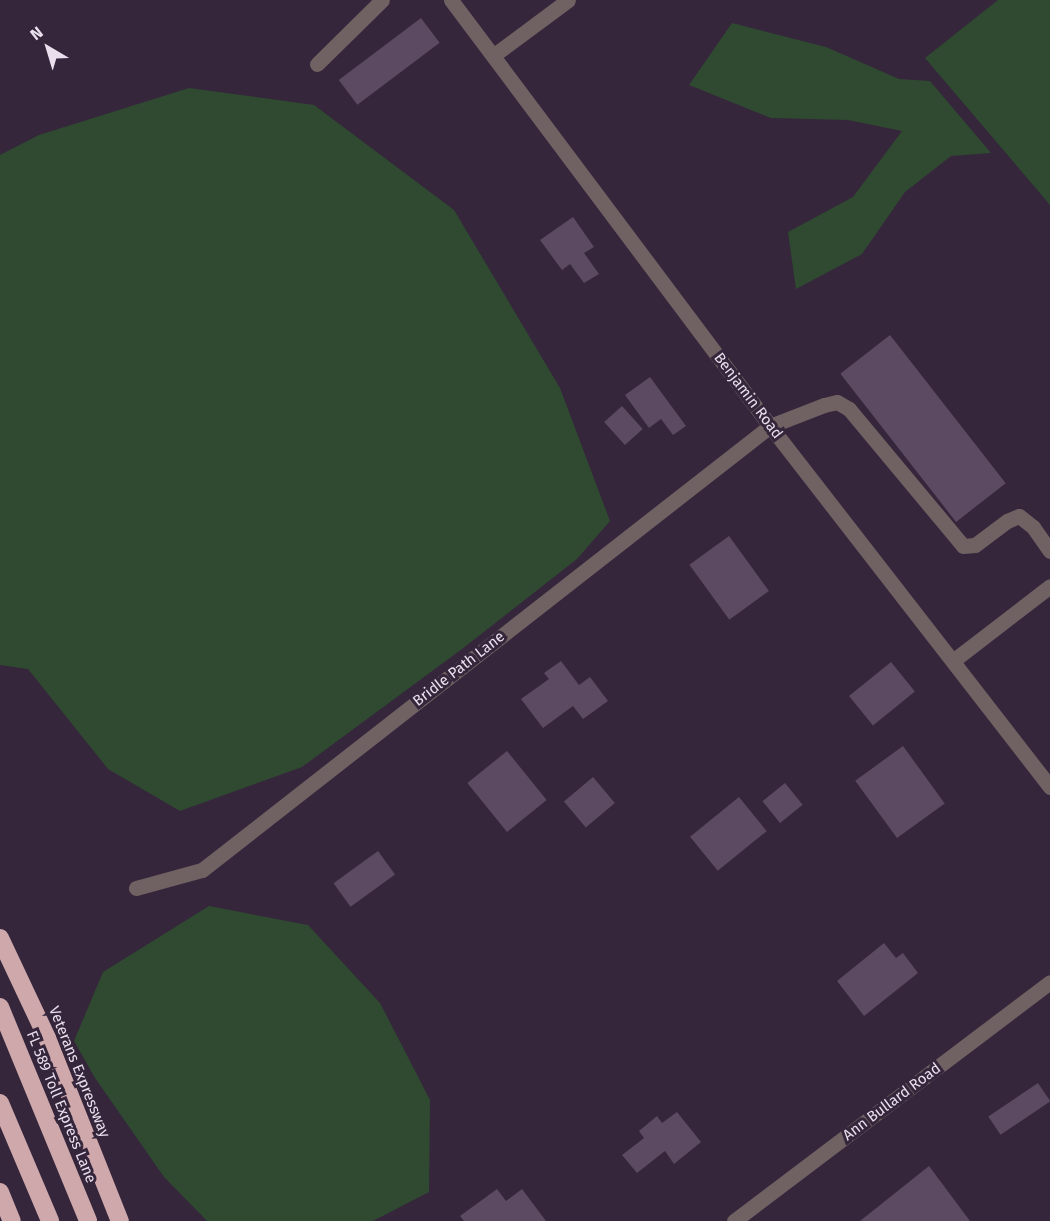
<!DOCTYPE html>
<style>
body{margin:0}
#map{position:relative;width:1050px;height:1221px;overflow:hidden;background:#35263c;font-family:"Fira Sans",sans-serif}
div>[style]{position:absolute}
.green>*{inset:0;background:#2f4a30}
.building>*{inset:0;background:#5b4a62;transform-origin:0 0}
.minor>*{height:15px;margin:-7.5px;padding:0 7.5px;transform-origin:7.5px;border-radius:7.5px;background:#706162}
.highway>*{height:18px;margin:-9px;padding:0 9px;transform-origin:9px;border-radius:9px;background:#cea8ab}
span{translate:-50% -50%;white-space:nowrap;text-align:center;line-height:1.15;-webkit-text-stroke:6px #35263c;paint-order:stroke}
.street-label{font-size:15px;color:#e9dfed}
.north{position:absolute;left:18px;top:18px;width:60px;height:60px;-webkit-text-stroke:4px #35263c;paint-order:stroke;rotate:322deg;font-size:16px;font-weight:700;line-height:24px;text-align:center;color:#e9dfed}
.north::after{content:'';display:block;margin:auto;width:21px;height:27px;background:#e9dfed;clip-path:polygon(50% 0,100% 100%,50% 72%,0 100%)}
</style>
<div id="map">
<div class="green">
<i style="clip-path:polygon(998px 0,1050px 0,1050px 205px,925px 58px)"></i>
<i style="clip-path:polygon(732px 23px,826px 47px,899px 79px,930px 81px,991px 153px,951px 156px,905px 192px,862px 254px,796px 289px,788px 232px,853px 197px,902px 131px,848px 120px,771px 118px,689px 85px)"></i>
<i style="clip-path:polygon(189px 88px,314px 105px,454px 210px,560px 388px,610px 521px,577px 559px,462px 649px,302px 767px,180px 811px,108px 769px,28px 669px,0 665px,0 155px,39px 135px)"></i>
<i style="clip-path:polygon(209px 906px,308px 925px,380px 1003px,430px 1100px,429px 1192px,373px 1221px,207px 1221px,164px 1177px,95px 1078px,74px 1041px,103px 972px)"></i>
</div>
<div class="building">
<i style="left:421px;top:18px;width:31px;height:103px;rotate:53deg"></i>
<i style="clip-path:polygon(573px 217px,594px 247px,584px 253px,599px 274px,584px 283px,570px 264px,562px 270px,540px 240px)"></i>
<i style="left:890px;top:335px;width:188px;height:63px;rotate:52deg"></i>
<i style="clip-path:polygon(650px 377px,686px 426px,673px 435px,661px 419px,649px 428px,625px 395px)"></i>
<i style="left:622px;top:406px;width:31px;height:24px;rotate:48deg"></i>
<i style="left:729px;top:536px;width:68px;height:49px;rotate:54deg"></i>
<i style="clip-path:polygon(561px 661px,579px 685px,590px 677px,608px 701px,583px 719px,573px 706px,543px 728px,521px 699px,549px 679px,544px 673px)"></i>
<i style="left:891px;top:662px;width:38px;height:54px;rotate:51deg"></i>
<i style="left:903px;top:746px;width:71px;height:59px;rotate:54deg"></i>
<i style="left:507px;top:751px;width:63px;height:51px;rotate:51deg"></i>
<i style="left:593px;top:777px;width:34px;height:38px;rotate:50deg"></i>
<i style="left:785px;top:783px;width:28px;height:29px;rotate:51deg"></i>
<i style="left:739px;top:797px;width:44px;height:63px;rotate:51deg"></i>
<i style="left:378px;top:851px;width:29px;height:55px;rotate:54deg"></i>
<i style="clip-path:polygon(884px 943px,896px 958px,903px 953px,918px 973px,864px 1016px,837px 981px)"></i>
<i style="left:1038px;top:1083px;width:22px;height:60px;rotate:56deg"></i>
<i style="clip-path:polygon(677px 1112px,701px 1142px,674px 1164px,665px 1151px,637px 1173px,622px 1155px,644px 1138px,639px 1131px,657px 1116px,662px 1123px)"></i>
<i style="clip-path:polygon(929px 1166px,970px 1221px,860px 1221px)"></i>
<i style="clip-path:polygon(497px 1189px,506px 1201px,522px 1189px,546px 1221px,464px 1221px,460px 1216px)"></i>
</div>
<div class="minor">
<i style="left:451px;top:0;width:532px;rotate:53.17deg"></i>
<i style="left:770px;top:426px;width:457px;rotate:52.2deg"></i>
<i style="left:494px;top:55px;width:92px;rotate:-36.6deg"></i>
<i style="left:317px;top:64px;width:91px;rotate:-44.6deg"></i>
<i style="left:954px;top:660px;width:121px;rotate:-37.6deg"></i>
<i style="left:136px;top:888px;width:68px;rotate:-15.3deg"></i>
<i style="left:202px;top:870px;width:721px;rotate:-38.01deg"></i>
<i style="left:770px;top:426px;width:58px;rotate:-21.3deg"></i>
<i style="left:824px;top:405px;width:13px;rotate:-13deg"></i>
<i style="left:837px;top:402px;width:14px;rotate:30deg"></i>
<i style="left:849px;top:409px;width:178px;rotate:50.2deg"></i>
<i style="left:963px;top:546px;width:12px;rotate:-5deg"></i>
<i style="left:975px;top:545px;width:40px;rotate:-37deg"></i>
<i style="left:1007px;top:521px;width:13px;rotate:-23deg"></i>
<i style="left:1019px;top:516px;width:18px;rotate:38deg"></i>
<i style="left:1033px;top:527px;width:29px;rotate:55deg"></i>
<i style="left:734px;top:1221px;width:396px;rotate:-37.1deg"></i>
</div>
<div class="highway">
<i style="left:0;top:938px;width:110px;rotate:64.8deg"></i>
<i style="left:47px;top:1038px;width:197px;rotate:68.3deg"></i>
<i style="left:0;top:1007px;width:231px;rotate:67.6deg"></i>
<i style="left:0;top:1103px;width:128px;rotate:67deg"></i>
<i style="left:0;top:1192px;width:31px;rotate:68deg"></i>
</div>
<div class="street-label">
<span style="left:748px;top:396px;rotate:53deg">Benjamin Road</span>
<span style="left:459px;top:669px;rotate:-38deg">Bridle Path Lane</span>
<span style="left:79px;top:1072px;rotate:68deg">Veterans Expressway</span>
<span style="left:892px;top:1102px;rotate:-37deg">Ann Bullard Road</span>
<span style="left:61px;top:1107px;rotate:68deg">FL 589 Toll Express Lane</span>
</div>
<div class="north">N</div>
</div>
